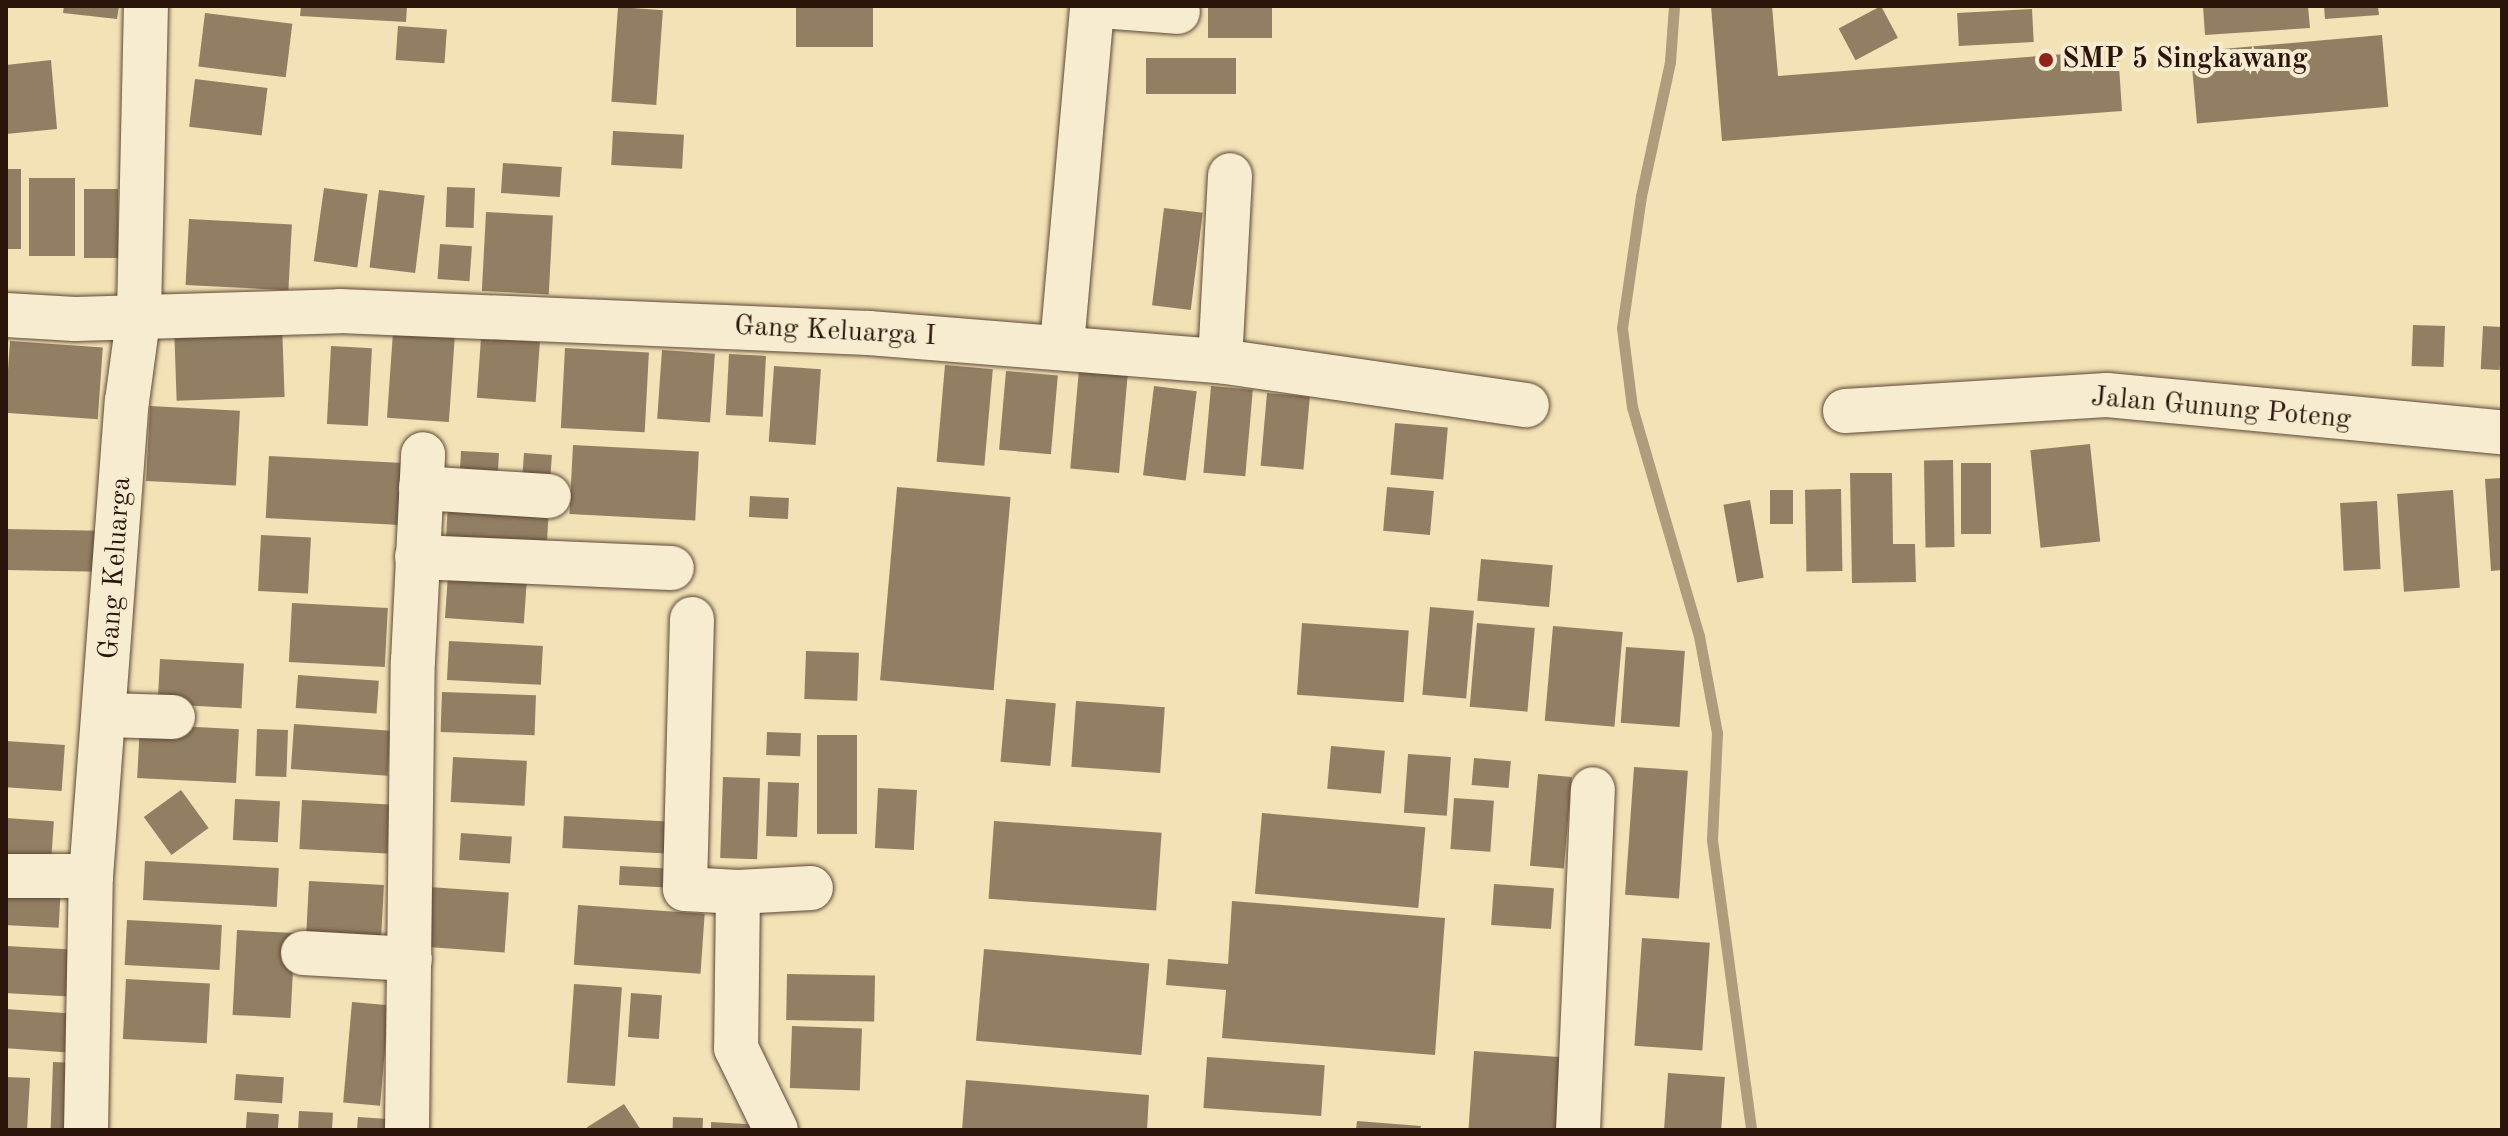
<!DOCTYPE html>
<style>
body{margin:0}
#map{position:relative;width:2508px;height:1136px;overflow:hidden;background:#f2e2b6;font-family:"Old Standard TT",serif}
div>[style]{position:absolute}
.stream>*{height:11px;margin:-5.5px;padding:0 5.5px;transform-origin:5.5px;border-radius:5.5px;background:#ae9c7c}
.building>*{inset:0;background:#927f63;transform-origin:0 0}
.roads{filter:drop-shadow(0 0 2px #5d4835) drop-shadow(0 0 2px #5d4835)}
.minor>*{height:44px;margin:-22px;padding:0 22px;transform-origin:22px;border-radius:22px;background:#f7ecd0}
.dots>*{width:22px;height:22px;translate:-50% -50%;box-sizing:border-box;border:4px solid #f7ecd0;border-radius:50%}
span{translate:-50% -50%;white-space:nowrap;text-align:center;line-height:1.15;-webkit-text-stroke:8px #f7ecd0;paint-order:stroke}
.poi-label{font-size:28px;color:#2b140a;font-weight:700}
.left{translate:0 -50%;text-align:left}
.street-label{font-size:28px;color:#2b140a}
.frame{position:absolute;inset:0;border:8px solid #2b140a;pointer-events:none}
</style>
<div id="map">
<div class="stream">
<i style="left:1674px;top:6px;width:56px;rotate:94.1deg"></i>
<i style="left:1670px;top:62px;width:137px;rotate:102.2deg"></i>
<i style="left:1641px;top:196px;width:133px;rotate:98.2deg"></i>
<i style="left:1622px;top:328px;width:80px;rotate:82.8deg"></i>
<i style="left:1632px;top:407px;width:239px;rotate:73.7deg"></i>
<i style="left:1699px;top:636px;width:99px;rotate:79.5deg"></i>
<i style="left:1717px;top:733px;width:107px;rotate:92.7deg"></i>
<i style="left:1712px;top:840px;width:293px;rotate:82.3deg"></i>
</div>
<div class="building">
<i style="clip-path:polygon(64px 6px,119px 6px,117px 19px,63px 13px)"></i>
<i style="clip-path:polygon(301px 6px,407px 6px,406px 22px,300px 16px)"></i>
<i style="left:796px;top:6px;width:77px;height:41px"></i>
<i style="left:1208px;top:6px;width:64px;height:32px"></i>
<i style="clip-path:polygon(1711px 6px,1772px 6px,1778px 76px,2118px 50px,2122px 111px,1722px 141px)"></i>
<i style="left:1881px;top:6px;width:36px;height:48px;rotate:62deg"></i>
<i style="clip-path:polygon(2203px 6px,2308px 6px,2310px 28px,2205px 35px)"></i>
<i style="clip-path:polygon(2324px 6px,2378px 6px,2379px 15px,2325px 19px)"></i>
<i style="left:618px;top:7px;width:45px;height:95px;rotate:4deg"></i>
<i style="left:2032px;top:9px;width:33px;height:75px;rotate:87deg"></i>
<i style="left:205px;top:13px;width:88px;height:54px;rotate:7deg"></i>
<i style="left:398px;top:26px;width:49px;height:34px;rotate:4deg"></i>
<i style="left:2382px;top:35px;width:72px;height:192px;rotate:85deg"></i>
<i style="left:1236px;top:58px;width:36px;height:90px;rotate:90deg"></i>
<i style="clip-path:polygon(51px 60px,57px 129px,6px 134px,6px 65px)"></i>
<i style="left:195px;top:79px;width:73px;height:48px;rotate:7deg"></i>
<i style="left:613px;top:131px;width:71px;height:34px;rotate:3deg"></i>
<i style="left:503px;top:163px;width:59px;height:30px;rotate:4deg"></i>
<i style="left:6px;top:169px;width:15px;height:80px"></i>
<i style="left:29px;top:178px;width:46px;height:78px"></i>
<i style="left:447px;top:187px;width:28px;height:40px;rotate:2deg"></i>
<i style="left:324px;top:188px;width:44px;height:74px;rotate:8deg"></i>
<i style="left:84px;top:189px;width:34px;height:69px"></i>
<i style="left:379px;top:190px;width:46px;height:78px;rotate:7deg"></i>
<i style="left:1164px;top:208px;width:39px;height:98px;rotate:7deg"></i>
<i style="left:486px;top:212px;width:67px;height:79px;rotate:3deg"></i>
<i style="left:189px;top:219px;width:103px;height:66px;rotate:3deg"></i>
<i style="left:440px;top:244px;width:32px;height:35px;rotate:4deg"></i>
<i style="left:282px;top:323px;width:74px;height:108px;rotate:88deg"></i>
<i style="left:2413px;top:325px;width:32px;height:41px;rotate:2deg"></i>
<i style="left:2483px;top:326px;width:19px;height:43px;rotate:3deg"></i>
<i style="left:393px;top:332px;width:62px;height:86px;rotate:4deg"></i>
<i style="left:481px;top:338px;width:59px;height:60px;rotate:4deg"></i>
<i style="left:10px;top:341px;width:93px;height:72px;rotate:4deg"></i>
<i style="left:331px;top:346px;width:41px;height:78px;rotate:3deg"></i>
<i style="left:565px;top:348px;width:84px;height:80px;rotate:3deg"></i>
<i style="left:662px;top:350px;width:53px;height:69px;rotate:4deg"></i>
<i style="left:729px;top:354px;width:37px;height:61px;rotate:3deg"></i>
<i style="left:945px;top:365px;width:48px;height:97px;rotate:5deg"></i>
<i style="left:774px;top:366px;width:47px;height:76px;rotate:4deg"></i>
<i style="left:1079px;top:369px;width:49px;height:100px;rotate:5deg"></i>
<i style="left:1006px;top:371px;width:52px;height:79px;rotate:5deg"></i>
<i style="left:1154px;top:386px;width:43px;height:90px;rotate:7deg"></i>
<i style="left:1211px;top:386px;width:42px;height:87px;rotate:5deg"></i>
<i style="left:1267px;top:393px;width:43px;height:73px;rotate:5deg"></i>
<i style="left:150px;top:406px;width:90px;height:75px;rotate:3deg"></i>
<i style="left:1395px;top:423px;width:53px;height:52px;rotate:5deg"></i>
<i style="left:2090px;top:444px;width:98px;height:60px;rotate:84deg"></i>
<i style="left:573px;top:445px;width:126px;height:69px;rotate:3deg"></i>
<i style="left:461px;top:451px;width:38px;height:37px;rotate:3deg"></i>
<i style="left:524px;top:453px;width:28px;height:34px;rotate:4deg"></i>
<i style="left:269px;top:456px;width:134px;height:62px;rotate:3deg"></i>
<i style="left:1953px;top:460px;width:87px;height:29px;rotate:89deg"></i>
<i style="left:1961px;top:463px;width:30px;height:71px"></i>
<i style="clip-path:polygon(1850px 473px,1892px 473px,1893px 544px,1915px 544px,1916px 582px,1852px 583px)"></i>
<i style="clip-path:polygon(2502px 478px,2502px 570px,2491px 571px,2485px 479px)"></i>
<i style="left:897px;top:487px;width:114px;height:194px;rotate:5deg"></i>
<i style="left:1387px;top:487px;width:47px;height:44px;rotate:5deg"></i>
<i style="left:1841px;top:489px;width:82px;height:36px;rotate:89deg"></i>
<i style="left:1793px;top:490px;width:34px;height:23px;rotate:90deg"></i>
<i style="left:2453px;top:490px;width:98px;height:56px;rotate:86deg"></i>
<i style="left:750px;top:496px;width:39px;height:21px;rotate:3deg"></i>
<i style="left:1750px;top:500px;width:79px;height:27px;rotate:80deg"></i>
<i style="left:2377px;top:501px;width:68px;height:37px;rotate:87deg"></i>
<i style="left:448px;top:502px;width:101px;height:49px;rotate:3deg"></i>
<i style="left:6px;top:529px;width:95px;height:41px;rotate:1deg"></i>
<i style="left:261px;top:535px;width:50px;height:56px;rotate:3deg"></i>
<i style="left:1481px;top:559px;width:72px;height:42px;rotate:5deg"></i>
<i style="left:448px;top:575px;width:79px;height:43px;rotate:4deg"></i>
<i style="left:292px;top:603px;width:96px;height:59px;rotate:3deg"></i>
<i style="left:1430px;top:607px;width:44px;height:88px;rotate:5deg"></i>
<i style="left:1302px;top:623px;width:107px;height:72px;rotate:4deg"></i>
<i style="left:1477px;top:623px;width:58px;height:84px;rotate:5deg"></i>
<i style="left:1553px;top:626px;width:70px;height:95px;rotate:5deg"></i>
<i style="left:449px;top:641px;width:94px;height:39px;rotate:3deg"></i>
<i style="left:1626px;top:647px;width:59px;height:76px;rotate:4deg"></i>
<i style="left:806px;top:651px;width:53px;height:48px;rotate:2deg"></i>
<i style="left:160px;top:659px;width:84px;height:45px;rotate:3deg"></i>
<i style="left:298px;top:675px;width:81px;height:33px;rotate:4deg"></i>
<i style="left:442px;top:692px;width:94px;height:40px;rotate:2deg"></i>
<i style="left:1006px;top:699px;width:50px;height:63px;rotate:5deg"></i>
<i style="left:1076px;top:701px;width:89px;height:66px;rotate:4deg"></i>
<i style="left:140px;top:724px;width:99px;height:54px;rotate:3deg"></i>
<i style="left:294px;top:724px;width:97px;height:45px;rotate:4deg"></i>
<i style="left:257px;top:729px;width:31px;height:47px;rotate:2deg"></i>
<i style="left:767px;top:732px;width:34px;height:23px;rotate:2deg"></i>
<i style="left:817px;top:735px;width:40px;height:99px"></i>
<i style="left:6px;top:741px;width:59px;height:46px;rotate:4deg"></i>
<i style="left:1331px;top:746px;width:54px;height:43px;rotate:5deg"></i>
<i style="left:1408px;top:754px;width:43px;height:59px;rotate:4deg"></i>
<i style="left:453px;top:757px;width:74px;height:45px;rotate:3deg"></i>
<i style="left:1474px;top:758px;width:37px;height:27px;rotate:5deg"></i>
<i style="left:1634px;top:767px;width:54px;height:128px;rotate:4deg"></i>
<i style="left:1538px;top:774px;width:34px;height:92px;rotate:5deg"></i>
<i style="left:723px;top:777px;width:37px;height:81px;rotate:2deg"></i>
<i style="left:768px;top:782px;width:31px;height:54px;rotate:2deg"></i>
<i style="left:878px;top:788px;width:39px;height:60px;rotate:3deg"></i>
<i style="left:181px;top:790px;width:47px;height:46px;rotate:54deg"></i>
<i style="left:1454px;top:798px;width:40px;height:51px;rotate:4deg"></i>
<i style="left:235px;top:799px;width:45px;height:41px;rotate:3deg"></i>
<i style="left:302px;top:800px;width:88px;height:49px;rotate:3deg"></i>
<i style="left:1262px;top:813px;width:164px;height:81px;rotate:5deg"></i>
<i style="left:564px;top:816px;width:109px;height:32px;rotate:3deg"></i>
<i style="left:6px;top:818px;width:48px;height:50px;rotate:4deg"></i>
<i style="left:994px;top:821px;width:168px;height:78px;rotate:4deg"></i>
<i style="left:461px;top:833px;width:51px;height:27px;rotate:4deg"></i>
<i style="left:145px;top:861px;width:134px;height:39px;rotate:3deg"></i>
<i style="left:620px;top:866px;width:53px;height:19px;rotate:3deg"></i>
<i style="left:309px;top:881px;width:75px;height:53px;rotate:3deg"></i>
<i style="left:6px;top:882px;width:55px;height:43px;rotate:3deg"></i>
<i style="left:1494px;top:884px;width:60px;height:41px;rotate:4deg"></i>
<i style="left:429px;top:887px;width:80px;height:60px;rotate:4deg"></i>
<i style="clip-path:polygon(1232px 901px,1445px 918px,1435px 1055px,1222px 1038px,1226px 990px,1166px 985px,1168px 959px,1228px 964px)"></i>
<i style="left:578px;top:905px;width:127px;height:60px;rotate:4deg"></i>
<i style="left:127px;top:920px;width:95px;height:45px;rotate:3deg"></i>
<i style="left:237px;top:930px;width:58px;height:85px;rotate:3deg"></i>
<i style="left:1642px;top:938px;width:68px;height:108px;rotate:4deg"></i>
<i style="left:6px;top:946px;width:71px;height:47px;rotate:3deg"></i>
<i style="left:984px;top:949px;width:166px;height:92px;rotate:5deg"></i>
<i style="left:787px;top:974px;width:88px;height:46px;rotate:1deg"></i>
<i style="left:126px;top:979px;width:84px;height:60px;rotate:3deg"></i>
<i style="left:574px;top:984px;width:48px;height:99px;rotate:4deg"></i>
<i style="left:631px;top:993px;width:31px;height:44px;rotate:4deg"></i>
<i style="left:352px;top:1002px;width:37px;height:101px;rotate:5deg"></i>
<i style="left:6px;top:1009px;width:65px;height:39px;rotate:4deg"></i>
<i style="left:792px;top:1026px;width:70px;height:62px;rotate:2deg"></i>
<i style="left:1474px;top:1051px;width:92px;height:79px;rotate:4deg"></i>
<i style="left:1207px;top:1057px;width:118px;height:51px;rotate:4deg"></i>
<i style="left:53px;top:1062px;width:33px;height:68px;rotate:2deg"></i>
<i style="left:1668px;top:1073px;width:57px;height:57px;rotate:4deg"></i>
<i style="left:236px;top:1074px;width:48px;height:26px;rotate:4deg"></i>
<i style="clip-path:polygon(6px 1077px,30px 1078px,27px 1130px,6px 1130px)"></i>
<i style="clip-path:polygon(966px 1080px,1149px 1095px,1147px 1130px,962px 1130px)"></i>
<i style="clip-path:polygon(624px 1104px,641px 1130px,584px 1130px,589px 1126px)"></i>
<i style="left:299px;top:1111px;width:34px;height:19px;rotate:3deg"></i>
<i style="left:247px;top:1112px;width:32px;height:18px;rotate:4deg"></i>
<i style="clip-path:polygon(358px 1117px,402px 1120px,401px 1130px,357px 1130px)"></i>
<i style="left:673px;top:1117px;width:30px;height:13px;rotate:2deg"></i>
<i style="clip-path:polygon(1357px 1121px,1421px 1126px,1420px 1130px,1356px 1130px)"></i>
<i style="clip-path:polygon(711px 1122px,764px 1125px,764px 1130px,711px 1130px)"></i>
</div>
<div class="roads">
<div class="minor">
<i style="left:1100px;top:6px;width:78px;rotate:4.4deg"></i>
<i style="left:6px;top:315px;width:69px;rotate:3.3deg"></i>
<i style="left:75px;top:319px;width:265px;rotate:-1.7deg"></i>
<i style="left:340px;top:311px;width:529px;rotate:2.38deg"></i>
<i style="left:869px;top:333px;width:352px;rotate:4.6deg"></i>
<i style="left:1220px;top:361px;width:310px;rotate:8.2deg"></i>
<i style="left:1062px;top:345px;width:340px;rotate:-84.9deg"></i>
<i style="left:1220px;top:361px;width:186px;rotate:-86.9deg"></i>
<i style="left:1845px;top:411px;width:262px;rotate:-3.5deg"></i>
<i style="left:2107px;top:395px;width:397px;rotate:5.4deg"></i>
<i style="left:421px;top:488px;width:128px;rotate:3.6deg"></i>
<i style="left:417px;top:557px;width:255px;rotate:2.5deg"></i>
<i style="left:692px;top:619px;width:270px;rotate:91.5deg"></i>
<i style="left:685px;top:889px;width:53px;rotate:3.2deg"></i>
<i style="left:738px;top:892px;width:156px;rotate:90.7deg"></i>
<i style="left:736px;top:1048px;width:91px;rotate:64deg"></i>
<i style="left:105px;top:715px;width:68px;rotate:1.7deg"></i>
<i style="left:6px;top:876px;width:85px"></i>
<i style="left:738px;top:892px;width:73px;rotate:-3.1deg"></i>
<i style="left:303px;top:953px;width:107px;rotate:3.2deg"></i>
<i style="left:86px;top:1130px;width:254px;rotate:-88.9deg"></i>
<i style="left:91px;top:876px;width:476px;rotate:-85.7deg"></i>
<i style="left:127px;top:401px;width:89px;rotate:-82.2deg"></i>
<i style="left:139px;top:313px;width:307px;rotate:-88.7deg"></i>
<i style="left:407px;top:1130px;width:469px;rotate:-89.3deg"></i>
<i style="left:413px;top:661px;width:207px;rotate:-87.2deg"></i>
<i style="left:1578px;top:1130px;width:341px;rotate:-87.5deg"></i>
</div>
</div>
<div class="dots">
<i style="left:2046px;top:60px;background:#8f2418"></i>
</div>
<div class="poi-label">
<span class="left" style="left:2062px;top:60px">SMP 5 Singkawang</span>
</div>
<div class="street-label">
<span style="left:835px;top:332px;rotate:3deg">Gang Keluarga I</span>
<span style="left:2221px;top:409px;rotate:5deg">Jalan Gunung Poteng</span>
<span style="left:116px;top:568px;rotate:-86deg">Gang Keluarga</span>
</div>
<div class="frame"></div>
</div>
